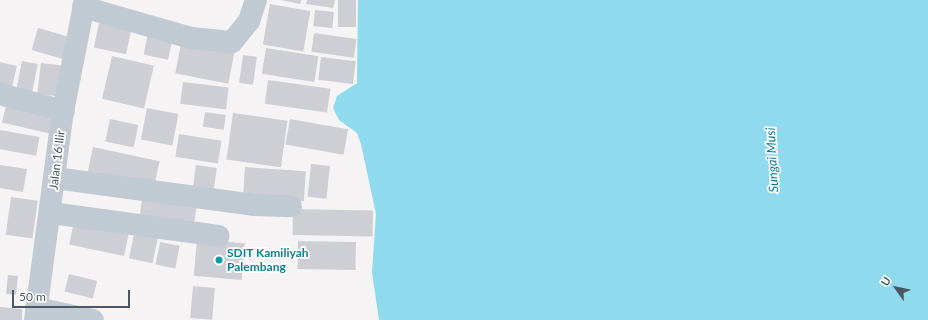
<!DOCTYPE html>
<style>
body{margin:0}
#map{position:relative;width:928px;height:320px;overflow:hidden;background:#f5f3f3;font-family:Lato,sans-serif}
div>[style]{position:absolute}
.water>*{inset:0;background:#90daee}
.building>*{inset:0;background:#cdcfd5;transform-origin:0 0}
.minor>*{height:22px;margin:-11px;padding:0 11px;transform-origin:11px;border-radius:11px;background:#c1cad2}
.dots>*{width:11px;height:11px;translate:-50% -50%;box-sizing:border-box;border:2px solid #fff;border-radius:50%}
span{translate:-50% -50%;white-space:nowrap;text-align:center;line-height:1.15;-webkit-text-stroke:3.5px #fff;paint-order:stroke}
.street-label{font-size:12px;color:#4a5661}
.culture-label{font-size:12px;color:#0d838f;font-weight:700}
.left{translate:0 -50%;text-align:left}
.water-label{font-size:13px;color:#0c7c9b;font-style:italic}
.north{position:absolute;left:876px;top:268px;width:40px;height:40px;-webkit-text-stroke:3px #fff;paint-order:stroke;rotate:303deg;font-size:11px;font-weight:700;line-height:16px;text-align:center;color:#4a5661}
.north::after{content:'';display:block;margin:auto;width:14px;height:18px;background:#4a5661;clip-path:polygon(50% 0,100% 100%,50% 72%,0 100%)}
.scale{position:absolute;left:12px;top:290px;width:118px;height:18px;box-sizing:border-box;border:2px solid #4a5661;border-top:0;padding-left:5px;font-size:12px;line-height:14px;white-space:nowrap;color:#4a5661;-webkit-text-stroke:3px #fff;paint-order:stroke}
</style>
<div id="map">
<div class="water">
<i style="clip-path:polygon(358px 0,928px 0,928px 320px,379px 320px,372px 272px,376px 214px,361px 144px,357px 133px,339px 120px,333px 108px,337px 96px,357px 83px)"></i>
</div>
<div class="building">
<i style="clip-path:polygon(281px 0,301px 0,300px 4px)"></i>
<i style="clip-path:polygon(307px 0,335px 0,333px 8px,306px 4px)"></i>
<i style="left:338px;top:0;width:18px;height:27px"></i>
<i style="left:270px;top:4px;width:41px;height:41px;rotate:10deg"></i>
<i style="left:315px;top:10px;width:19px;height:16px;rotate:6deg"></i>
<i style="left:99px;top:23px;width:33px;height:25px;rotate:12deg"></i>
<i style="left:38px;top:28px;width:33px;height:23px;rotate:16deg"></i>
<i style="left:149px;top:29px;width:25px;height:26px;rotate:12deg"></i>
<i style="left:314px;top:33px;width:43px;height:19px;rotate:8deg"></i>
<i style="left:182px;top:39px;width:54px;height:35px;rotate:11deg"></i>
<i style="left:266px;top:48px;width:53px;height:26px;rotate:9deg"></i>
<i style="left:243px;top:55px;width:14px;height:28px;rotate:8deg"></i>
<i style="left:112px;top:56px;width:43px;height:44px;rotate:13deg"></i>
<i style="left:321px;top:57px;width:35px;height:23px;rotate:7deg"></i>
<i style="left:22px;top:61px;width:16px;height:28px;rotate:11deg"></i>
<i style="clip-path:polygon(0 62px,17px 66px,11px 91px,0 88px)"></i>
<i style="left:41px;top:63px;width:23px;height:31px;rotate:7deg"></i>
<i style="left:268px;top:80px;width:63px;height:24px;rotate:8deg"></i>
<i style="left:183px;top:82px;width:46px;height:22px;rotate:7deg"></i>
<i style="left:7px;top:101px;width:50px;height:22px;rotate:13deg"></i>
<i style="left:147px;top:108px;width:32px;height:32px;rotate:11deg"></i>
<i style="left:205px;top:112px;width:21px;height:15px;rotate:8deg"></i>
<i style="left:233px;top:113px;width:55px;height:47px;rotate:8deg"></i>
<i style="left:110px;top:119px;width:29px;height:23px;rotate:12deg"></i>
<i style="left:290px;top:119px;width:59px;height:26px;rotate:10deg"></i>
<i style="left:0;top:130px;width:40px;height:19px;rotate:10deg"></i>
<i style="left:179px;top:134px;width:43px;height:23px;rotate:9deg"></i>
<i style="left:93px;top:147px;width:68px;height:26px;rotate:12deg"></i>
<i style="left:311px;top:164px;width:19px;height:33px;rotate:6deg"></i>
<i style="clip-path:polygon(0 165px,27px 169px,23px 192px,0 188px)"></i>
<i style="left:196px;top:165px;width:21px;height:24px;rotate:8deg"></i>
<i style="left:245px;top:167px;width:61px;height:30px;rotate:4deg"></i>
<i style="left:143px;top:194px;width:55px;height:27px;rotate:9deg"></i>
<i style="left:11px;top:197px;width:27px;height:38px;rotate:8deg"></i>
<i style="left:293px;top:209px;width:80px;height:26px;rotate:1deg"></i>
<i style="left:75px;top:217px;width:56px;height:28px;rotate:12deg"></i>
<i style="left:136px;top:225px;width:24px;height:34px;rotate:12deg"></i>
<i style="left:197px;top:239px;width:48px;height:37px;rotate:5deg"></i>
<i style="left:298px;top:241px;width:58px;height:28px;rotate:1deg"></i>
<i style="left:160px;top:242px;width:20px;height:23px;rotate:11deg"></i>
<i style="left:69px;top:274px;width:29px;height:18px;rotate:14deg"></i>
<i style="left:8px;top:275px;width:10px;height:19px;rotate:6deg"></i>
<i style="left:193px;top:286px;width:22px;height:32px;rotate:5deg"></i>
<i style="clip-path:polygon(0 307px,22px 309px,22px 320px,0 320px)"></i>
</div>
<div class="minor">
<i style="left:83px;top:7px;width:112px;rotate:16deg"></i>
<i style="left:191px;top:38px;width:41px;rotate:5.6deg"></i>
<i style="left:232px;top:42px;width:27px;rotate:-51deg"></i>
<i style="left:249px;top:21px;width:22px;rotate:-72deg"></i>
<i style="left:0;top:94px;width:66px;rotate:14.9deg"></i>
<i style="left:55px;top:178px;width:202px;rotate:7.7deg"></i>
<i style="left:255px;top:205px;width:36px;rotate:2deg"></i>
<i style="left:51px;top:213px;width:169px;rotate:7.8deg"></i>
<i style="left:36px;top:308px;width:58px;rotate:11.9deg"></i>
<i style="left:35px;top:320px;width:205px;rotate:-82.4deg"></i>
<i style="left:62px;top:117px;width:119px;rotate:-78.9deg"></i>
</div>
<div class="dots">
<i style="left:219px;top:260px;background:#0f9aa8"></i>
</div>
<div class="street-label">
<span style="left:57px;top:160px;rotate:-83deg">Jalan 16 Ilir</span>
</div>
<div class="culture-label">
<span class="left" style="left:227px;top:260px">SDIT Kamiliyah<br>Palembang</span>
</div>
<div class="water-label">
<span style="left:772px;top:160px;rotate:-93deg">Sungai Musi</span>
</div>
<div class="north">U</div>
<div class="scale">50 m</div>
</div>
